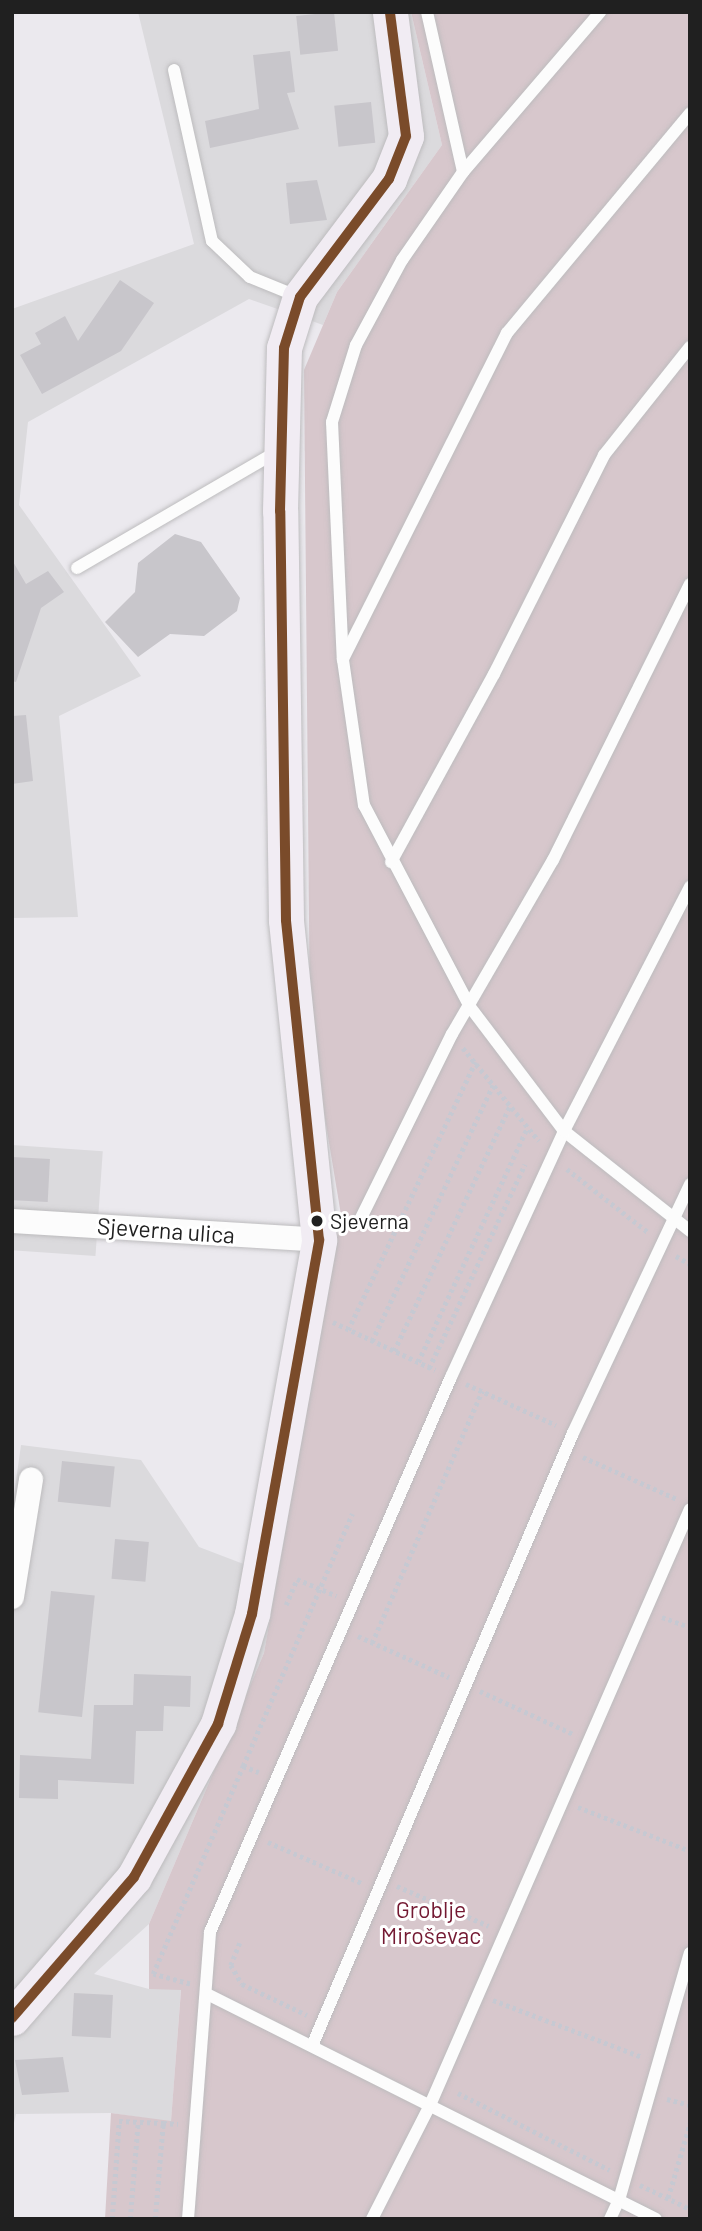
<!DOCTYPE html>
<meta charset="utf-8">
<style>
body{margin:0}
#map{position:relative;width:702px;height:2231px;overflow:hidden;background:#ebe9ee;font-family:Barlow,sans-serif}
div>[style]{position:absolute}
.residential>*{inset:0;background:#dbdadd;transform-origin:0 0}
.cemetery>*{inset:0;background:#d7c7cc}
.building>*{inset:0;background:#c8c6cb;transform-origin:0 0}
.path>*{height:4.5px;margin-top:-2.25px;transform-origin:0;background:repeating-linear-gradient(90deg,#c6c9d2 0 3.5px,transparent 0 7px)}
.roads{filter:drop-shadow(0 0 2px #bdbcbe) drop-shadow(0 0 2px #bdbcbe)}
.lane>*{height:12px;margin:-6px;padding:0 6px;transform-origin:6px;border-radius:6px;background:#fcfcfc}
.street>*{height:24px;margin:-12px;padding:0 12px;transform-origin:12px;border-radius:12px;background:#fcfcfc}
.secondary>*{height:35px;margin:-17.5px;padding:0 17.5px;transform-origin:17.5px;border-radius:17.5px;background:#f1ecf3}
.bus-1>*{height:10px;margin:-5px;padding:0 5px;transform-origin:5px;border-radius:5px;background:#7a4b2a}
.dots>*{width:19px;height:19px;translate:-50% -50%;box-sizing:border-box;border:4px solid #fff;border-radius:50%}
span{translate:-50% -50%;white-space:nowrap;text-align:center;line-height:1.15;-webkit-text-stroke:6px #fff;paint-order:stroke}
.bus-label{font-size:21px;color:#202020}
.left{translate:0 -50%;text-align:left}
.street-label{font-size:23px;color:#202020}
.park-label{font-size:23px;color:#731932}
.frame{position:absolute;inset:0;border:14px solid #202020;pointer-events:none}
</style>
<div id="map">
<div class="residential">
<i style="clip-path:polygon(138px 12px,411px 12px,442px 145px,337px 292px,323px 325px,249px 299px,28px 422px,19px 505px,141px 676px,59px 716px,78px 917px,12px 918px,12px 309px,194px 244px)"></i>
<i style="left:12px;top:1145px;width:91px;height:105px;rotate:4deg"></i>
<i style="clip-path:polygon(21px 1445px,141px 1460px,199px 1547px,278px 1577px,264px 1653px,149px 1924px,94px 1974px,149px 1989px,181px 1989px,171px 2122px,111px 2113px,16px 2114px,12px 2132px,12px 1510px)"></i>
</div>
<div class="cemetery">
<i style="clip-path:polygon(411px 12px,690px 12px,690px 2219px,105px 2219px,111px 2113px,171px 2121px,181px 1990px,149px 1989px,149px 1924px,264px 1653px,341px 1215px,310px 1028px,304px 370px,337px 292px,442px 145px)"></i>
</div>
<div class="building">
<i style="left:334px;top:12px;width:39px;height:38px;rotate:84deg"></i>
<i style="clip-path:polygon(290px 51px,295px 92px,287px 93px,299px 129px,210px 148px,205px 121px,259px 109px,253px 55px)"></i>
<i style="left:371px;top:102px;width:41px;height:37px;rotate:84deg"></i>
<i style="clip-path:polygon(317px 180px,327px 220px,290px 224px,286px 183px)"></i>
<i style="clip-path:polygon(120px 280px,154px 303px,121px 351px,42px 394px,20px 355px,41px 344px,35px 333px,65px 316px,78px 341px)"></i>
<i style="clip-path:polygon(175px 534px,201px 542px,240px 598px,237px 611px,204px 636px,170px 634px,138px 657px,105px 622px,135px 592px,138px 563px)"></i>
<i style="clip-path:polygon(12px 560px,26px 584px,48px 571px,64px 592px,41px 608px,16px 682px,12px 681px)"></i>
<i style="clip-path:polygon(26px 715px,33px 781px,12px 784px,12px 716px)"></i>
<i style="left:12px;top:1157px;width:38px;height:43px;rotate:3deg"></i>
<i style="left:62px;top:1461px;width:53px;height:41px;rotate:6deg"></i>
<i style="left:115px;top:1539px;width:34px;height:40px;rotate:5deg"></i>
<i style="left:51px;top:1591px;width:44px;height:122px;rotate:6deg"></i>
<i style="clip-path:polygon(134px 1674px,191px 1676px,190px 1707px,164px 1706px,163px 1731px,136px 1731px,134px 1784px,58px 1780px,58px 1799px,19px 1798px,20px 1755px,91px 1759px,94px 1705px,133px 1705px)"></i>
<i style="left:74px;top:1993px;width:39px;height:43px;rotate:3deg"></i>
<i style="clip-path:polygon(63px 2057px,69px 2092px,22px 2095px,15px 2060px)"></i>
</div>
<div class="path">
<i style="left:463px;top:1048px;width:120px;rotate:50.7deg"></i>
<i style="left:567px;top:1169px;width:103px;rotate:37.9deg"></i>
<i style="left:676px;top:1256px;width:16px;rotate:30deg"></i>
<i style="left:333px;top:1322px;width:113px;rotate:25.2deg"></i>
<i style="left:348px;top:1330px;width:297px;rotate:-64.6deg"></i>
<i style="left:372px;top:1341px;width:283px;rotate:-64.7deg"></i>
<i style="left:394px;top:1351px;width:271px;rotate:-64.7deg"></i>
<i style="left:418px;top:1362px;width:258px;rotate:-65deg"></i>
<i style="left:429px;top:1368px;width:225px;rotate:-64.8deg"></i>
<i style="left:466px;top:1384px;width:99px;rotate:24.5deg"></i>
<i style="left:583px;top:1457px;width:103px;rotate:24.1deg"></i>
<i style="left:286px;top:1605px;width:28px;rotate:-67deg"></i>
<i style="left:297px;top:1579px;width:43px;rotate:23deg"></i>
<i style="left:662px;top:1617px;width:30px;rotate:20deg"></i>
<i style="left:358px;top:1636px;width:100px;rotate:24.3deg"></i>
<i style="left:372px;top:1643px;width:275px;rotate:-66.4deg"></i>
<i style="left:480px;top:1691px;width:102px;rotate:24.8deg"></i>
<i style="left:243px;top:1766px;width:275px;rotate:-66.6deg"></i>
<i style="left:578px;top:1807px;width:120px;rotate:21.4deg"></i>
<i style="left:268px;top:1842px;width:103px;rotate:23.6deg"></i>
<i style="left:397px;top:1886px;width:100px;rotate:23.5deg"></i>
<i style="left:240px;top:1943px;width:24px;rotate:112deg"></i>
<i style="left:231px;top:1965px;width:22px;rotate:60deg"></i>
<i style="left:242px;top:1984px;width:72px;rotate:25.5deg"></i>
<i style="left:190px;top:1984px;width:38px;rotate:-165deg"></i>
<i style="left:153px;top:1974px;width:227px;rotate:-66.6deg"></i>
<i style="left:243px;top:1766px;width:17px;rotate:21deg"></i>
<i style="left:493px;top:2000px;width:160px;rotate:20.9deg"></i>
<i style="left:458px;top:2093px;width:170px;rotate:26.9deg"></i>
<i style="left:667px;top:2099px;width:24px;rotate:15deg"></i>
<i style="left:640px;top:2185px;width:55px;rotate:25.6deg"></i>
<i style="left:668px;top:2198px;width:78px;rotate:-73.7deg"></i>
<i style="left:112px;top:2219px;width:98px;rotate:-85.9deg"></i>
<i style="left:119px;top:2121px;width:44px;rotate:2.6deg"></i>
<i style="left:130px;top:2219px;width:97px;rotate:-85.3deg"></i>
<i style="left:155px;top:2219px;width:96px;rotate:-85.2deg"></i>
<i style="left:163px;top:2123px;width:15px;rotate:4deg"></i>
</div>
<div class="roads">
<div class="lane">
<i style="left:427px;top:12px;width:164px;rotate:77.3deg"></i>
<i style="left:463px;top:172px;width:107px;rotate:124.7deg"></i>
<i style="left:402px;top:260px;width:97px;rotate:118.4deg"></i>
<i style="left:356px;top:345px;width:81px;rotate:107.3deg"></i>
<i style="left:332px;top:422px;width:238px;rotate:87.4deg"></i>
<i style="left:343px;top:660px;width:147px;rotate:81.8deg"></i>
<i style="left:364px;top:805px;width:228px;rotate:62.3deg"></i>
<i style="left:470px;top:1007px;width:156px;rotate:52.8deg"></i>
<i style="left:564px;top:1131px;width:161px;rotate:38.4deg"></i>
<i style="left:174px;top:70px;width:175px;rotate:77.5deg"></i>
<i style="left:212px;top:241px;width:52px;rotate:43.5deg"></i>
<i style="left:250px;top:277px;width:53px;rotate:22.2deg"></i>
<i style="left:463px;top:172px;width:211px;rotate:-49.4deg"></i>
<i style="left:77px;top:568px;width:233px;rotate:-30.2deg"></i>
<i style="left:343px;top:659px;width:365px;rotate:-63.3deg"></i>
<i style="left:507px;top:333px;width:286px;rotate:-50.2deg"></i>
<i style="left:391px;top:862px;width:214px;rotate:-61.3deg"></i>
<i style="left:494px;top:674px;width:245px;rotate:-63.3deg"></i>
<i style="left:604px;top:455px;width:138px;rotate:-51.5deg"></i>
<i style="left:359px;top:1222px;width:210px;rotate:-63.7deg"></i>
<i style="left:452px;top:1034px;width:201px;rotate:-59.9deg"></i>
<i style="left:553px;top:860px;width:308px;rotate:-63.6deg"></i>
<i style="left:207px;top:1994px;width:502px;rotate:26.62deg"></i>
<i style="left:312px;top:2046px;width:666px;rotate:-66.94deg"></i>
<i style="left:573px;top:1433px;width:275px;rotate:-64.8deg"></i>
<i style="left:188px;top:2219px;width:288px;rotate:-85.6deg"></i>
<i style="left:210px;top:1932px;width:605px;rotate:-66.53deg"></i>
<i style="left:451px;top:1377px;width:271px;rotate:-65.3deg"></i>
<i style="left:564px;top:1131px;width:275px;rotate:-62.7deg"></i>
<i style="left:372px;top:2219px;width:128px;rotate:-63deg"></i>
<i style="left:430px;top:2105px;width:650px;rotate:-66.43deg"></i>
<i style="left:610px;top:2219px;width:21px;rotate:-65deg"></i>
<i style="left:619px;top:2200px;width:257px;rotate:-74deg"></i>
</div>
<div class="street">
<i style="left:12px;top:1221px;width:308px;rotate:3.5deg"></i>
<i style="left:12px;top:1597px;width:119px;rotate:-80.8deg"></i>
</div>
<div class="secondary">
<i style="left:12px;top:2018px;width:186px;rotate:-49.1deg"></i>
<i style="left:134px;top:1877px;width:175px;rotate:-61.2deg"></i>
<i style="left:218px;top:1724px;width:115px;rotate:-72.8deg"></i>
<i style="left:252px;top:1614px;width:380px;rotate:-79.8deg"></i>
<i style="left:319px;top:1240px;width:322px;rotate:-95.9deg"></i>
<i style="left:286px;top:920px;width:409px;rotate:-90.8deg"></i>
<i style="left:280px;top:511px;width:163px;rotate:-88.6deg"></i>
<i style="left:284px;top:348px;width:53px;rotate:-72.6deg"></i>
<i style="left:300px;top:297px;width:148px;rotate:-53deg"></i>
<i style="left:389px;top:179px;width:46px;rotate:-68.4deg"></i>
<i style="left:406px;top:136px;width:125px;rotate:-97.4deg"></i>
</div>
</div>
<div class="bus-1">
<i style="left:12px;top:2018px;width:186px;rotate:-49.1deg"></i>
<i style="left:134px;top:1877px;width:175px;rotate:-61.2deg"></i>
<i style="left:218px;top:1724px;width:115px;rotate:-72.8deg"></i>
<i style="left:252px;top:1614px;width:380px;rotate:-79.8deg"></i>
<i style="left:319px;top:1240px;width:322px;rotate:-95.9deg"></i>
<i style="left:286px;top:920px;width:409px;rotate:-90.8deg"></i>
<i style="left:280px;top:511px;width:163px;rotate:-88.6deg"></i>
<i style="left:284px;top:348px;width:53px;rotate:-72.6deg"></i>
<i style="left:300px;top:297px;width:148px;rotate:-53deg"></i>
<i style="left:389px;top:179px;width:46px;rotate:-68.4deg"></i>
<i style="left:406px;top:136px;width:125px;rotate:-97.4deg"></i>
</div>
<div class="dots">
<i style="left:317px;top:1221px;background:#202020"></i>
</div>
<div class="bus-label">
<span class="left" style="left:330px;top:1221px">Sjeverna</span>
</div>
<div class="street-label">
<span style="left:166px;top:1230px;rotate:4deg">Sjeverna ulica</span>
</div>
<div class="park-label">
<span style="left:431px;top:1922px">Groblje<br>Miroševac</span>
</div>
<div class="frame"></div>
</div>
